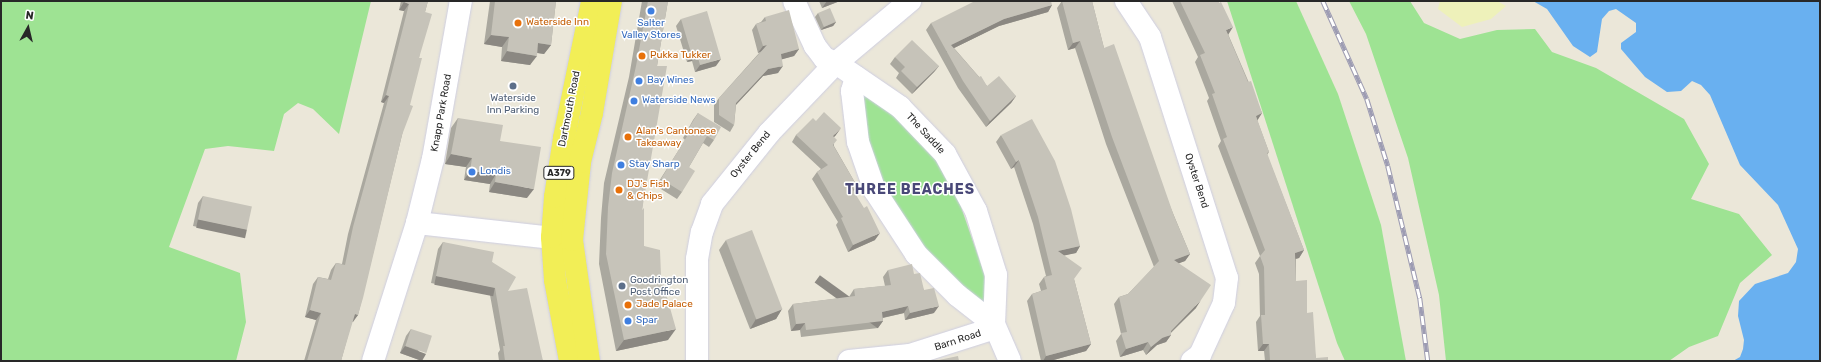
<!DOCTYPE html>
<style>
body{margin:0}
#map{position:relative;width:1821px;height:362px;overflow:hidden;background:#ebe7d9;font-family:Rubik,sans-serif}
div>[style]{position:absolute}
.green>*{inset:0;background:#9ee393}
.sand>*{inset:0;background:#eef1ba}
.water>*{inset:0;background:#69b0f0}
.roads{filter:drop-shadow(0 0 1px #cecee1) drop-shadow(0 0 1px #cecee1)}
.minor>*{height:22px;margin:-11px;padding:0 11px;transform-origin:11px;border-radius:11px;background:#fff}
.major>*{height:22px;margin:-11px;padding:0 11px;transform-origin:11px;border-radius:11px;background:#f2ee56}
.rail>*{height:4.5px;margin-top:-2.25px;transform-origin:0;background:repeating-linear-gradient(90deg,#fff 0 9px,#9d9cb3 0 18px);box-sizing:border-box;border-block:1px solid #9d9cb3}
.wall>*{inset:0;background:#aaa89f}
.shaded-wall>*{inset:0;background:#8b8882;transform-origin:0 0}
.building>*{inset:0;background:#c6c3b9;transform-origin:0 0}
.dots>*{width:11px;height:11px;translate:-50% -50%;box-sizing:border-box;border:2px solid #fff;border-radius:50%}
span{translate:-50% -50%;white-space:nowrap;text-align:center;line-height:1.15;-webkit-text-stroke:3px #fff;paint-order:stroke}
.shield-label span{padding:1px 3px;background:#fff;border:1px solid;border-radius:3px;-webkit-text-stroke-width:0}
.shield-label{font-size:9px;color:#282828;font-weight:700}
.food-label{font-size:10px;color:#c56008}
.left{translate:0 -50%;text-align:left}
.shop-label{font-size:10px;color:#366cbe}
.service-label{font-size:10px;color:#4e5e75}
.street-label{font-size:10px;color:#282828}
.district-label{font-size:14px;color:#494878;font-weight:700;letter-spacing:1px}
.frame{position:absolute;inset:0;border:2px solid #282828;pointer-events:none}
.north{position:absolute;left:8px;top:8px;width:40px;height:40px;-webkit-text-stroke:3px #fff;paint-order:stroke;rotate:8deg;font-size:11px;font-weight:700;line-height:16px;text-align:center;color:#282828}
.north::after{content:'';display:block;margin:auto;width:14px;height:18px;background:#282828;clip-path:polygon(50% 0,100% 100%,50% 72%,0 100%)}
</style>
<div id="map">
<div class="green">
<i style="clip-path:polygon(1px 1px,371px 1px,339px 134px,313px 109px,298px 103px,284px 114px,274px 151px,228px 146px,205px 149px,169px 247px,240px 273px,246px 322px,236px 361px,1px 361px)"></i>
<i style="clip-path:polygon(1227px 1px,1296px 1px,1338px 94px,1381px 225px,1406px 361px,1345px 361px,1337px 343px)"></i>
<i style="clip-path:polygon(1349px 1px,1410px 1px,1424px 23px,1460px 39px,1497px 30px,1535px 29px,1552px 52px,1596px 68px,1684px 119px,1709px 164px,1691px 199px,1739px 214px,1772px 255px,1740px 283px,1718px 336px,1689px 347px,1669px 361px,1446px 361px,1439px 295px,1408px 158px,1366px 34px)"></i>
<i style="clip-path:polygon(866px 93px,902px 119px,951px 178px,984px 273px,988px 307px,927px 257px,885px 193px,864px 134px,861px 94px)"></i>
</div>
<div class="sand">
<i style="clip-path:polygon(1440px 1px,1497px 1px,1506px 6px,1491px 19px,1462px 27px,1438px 9px)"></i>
</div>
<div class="water">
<i style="clip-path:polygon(1533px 1px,1820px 1px,1820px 361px,1733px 361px,1740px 357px,1743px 349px,1744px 340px,1738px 316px,1739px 301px,1755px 284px,1788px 273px,1796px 262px,1798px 249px,1778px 205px,1740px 165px,1710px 95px,1701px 85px,1692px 81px,1681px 91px,1667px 92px,1645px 77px,1621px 49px,1621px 43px,1636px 32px,1636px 23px,1616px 9px,1609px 11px,1602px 19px,1597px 52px,1590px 57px,1573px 46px,1547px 9px)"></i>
</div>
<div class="roads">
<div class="minor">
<i style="left:794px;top:1px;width:50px;rotate:65deg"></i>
<i style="left:815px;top:46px;width:15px;rotate:53deg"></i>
<i style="left:824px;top:58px;width:13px;rotate:23deg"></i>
<i style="left:836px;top:63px;width:78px;rotate:34.5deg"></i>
<i style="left:900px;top:107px;width:65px;rotate:46.2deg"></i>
<i style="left:945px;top:154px;width:65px;rotate:61.5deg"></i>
<i style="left:976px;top:211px;width:67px;rotate:72.6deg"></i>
<i style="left:996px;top:275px;width:49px;rotate:92.3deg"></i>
<i style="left:994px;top:324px;width:40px;rotate:66.6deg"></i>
<i style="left:1126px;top:1px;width:43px;rotate:56.3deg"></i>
<i style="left:1150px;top:37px;width:253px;rotate:72.3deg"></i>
<i style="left:1227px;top:278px;width:25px;rotate:97deg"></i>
<i style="left:1224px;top:303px;width:57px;rotate:114.8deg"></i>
<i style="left:1200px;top:355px;width:10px;rotate:143deg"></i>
<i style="left:856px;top:77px;width:15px;rotate:106deg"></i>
<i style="left:852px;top:91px;width:51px;rotate:83.3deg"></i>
<i style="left:858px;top:142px;width:52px;rotate:70.9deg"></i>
<i style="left:875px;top:191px;width:75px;rotate:56.9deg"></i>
<i style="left:916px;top:254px;width:58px;rotate:45deg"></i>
<i style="left:957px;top:295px;width:47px;rotate:38.1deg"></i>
<i style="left:417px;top:223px;width:155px;rotate:6.3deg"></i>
<i style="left:373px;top:361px;width:145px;rotate:-72.3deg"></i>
<i style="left:417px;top:223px;width:66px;rotate:-76deg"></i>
<i style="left:433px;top:159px;width:160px;rotate:-80deg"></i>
<i style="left:697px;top:361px;width:102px;rotate:-90deg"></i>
<i style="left:697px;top:259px;width:27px;rotate:-80deg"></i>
<i style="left:702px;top:232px;width:30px;rotate:-70deg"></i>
<i style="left:712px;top:204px;width:91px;rotate:-51.2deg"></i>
<i style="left:769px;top:133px;width:97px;rotate:-46.3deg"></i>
<i style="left:836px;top:63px;width:97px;rotate:-40deg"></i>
<i style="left:849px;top:361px;width:61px;rotate:-5.6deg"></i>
<i style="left:910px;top:355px;width:89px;rotate:-17.6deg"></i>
</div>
<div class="major">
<i style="left:570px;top:361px;width:82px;rotate:-100.5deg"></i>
<i style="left:555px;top:280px;width:43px;rotate:-94deg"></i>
<i style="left:552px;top:237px;width:40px;rotate:-85.7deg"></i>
<i style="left:555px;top:197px;width:60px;rotate:-81.3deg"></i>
<i style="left:564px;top:138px;width:140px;rotate:-78.4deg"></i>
<i style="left:589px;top:361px;width:122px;rotate:-98deg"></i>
<i style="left:572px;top:240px;width:78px;rotate:-84.1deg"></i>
<i style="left:580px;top:162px;width:50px;rotate:-76.2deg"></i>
<i style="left:592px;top:113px;width:114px;rotate:-80.4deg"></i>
</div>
</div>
<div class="rail">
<i style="left:1323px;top:1px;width:107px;rotate:65.8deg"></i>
<i style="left:1367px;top:99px;width:70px;rotate:72.6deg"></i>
<i style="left:1388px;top:166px;width:136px;rotate:76.4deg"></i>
<i style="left:1420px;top:298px;width:64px;rotate:82.8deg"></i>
</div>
<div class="wall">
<i style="clip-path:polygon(401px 1px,428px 1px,425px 12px,419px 58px,402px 135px,358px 315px,352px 321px,341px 361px,304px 361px,316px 320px,305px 317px,313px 284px,318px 277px,328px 279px,331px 270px,336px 263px,342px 264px,348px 234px,384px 103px,381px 102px,404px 11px,399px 10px)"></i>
<i style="clip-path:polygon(490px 1px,556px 1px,551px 45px,544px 54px,537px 53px,530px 65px,501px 61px,502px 47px,484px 44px)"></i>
<i style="clip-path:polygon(642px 1px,668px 1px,657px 66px,642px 210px,644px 246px,661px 276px,668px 340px,616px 351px,599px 264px,601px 218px,604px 183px,629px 77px)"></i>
<i style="clip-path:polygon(819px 1px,840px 1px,822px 8px)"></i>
<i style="clip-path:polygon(1062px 1px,1092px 1px,1104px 48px,1190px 254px,1185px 261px,1179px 263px,1196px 308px,1171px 333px,1171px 335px,1166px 342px,1157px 345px,1146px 355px,1143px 350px,1120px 357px,1116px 341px,1121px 334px,1114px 304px,1119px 297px,1128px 294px,1154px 267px,1106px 144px,1075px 48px,1068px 50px,1057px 8px)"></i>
<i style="clip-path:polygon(1172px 1px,1218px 1px,1228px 34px,1262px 113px,1257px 120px,1269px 152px,1267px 155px,1304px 250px,1299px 258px,1296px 259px,1296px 281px,1307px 313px,1316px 358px,1328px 361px,1265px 361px,1264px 351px,1258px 351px,1256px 322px,1260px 316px,1259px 274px,1255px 263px,1260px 256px,1218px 146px,1221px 141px,1207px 101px,1209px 98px,1195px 62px,1198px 57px)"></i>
<i style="clip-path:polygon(1052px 5px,1048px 12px,999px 26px,954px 48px,987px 86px,1016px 96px,1011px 103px,986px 127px,958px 88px,926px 30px,931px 23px)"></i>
<i style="clip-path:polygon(818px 13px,836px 22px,833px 26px,821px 30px,815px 17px)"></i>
<i style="clip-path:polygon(765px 17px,799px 49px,794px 56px,782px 59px,778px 73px,763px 76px,736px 105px,734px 125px,730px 132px,714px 122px,714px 105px,719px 98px,760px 52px,758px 53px,752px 30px,756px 24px,761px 22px)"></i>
<i style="clip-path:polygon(681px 19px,716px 66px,695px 72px,692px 61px,687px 62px,676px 26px)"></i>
<i style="clip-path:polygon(895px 57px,939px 66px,934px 72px,912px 94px,896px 78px,899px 73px,890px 64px)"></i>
<i style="clip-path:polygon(698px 113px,714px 140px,709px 147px,703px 143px,689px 167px,682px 192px,677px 199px,656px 186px,685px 140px,683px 138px,693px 120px)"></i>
<i style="clip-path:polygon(458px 118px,500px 141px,527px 198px,489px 192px,490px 184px,464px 180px,466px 167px,445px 164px,451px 128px)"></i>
<i style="clip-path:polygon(816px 121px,836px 135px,834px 137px,834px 146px,857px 186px,854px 191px,875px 240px,848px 252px,836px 225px,838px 222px,812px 179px,817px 172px,821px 169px,792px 142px,796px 135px)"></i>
<i style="clip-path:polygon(1001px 135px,1080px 246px,1076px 253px,1064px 255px,1074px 279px,1091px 344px,1086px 351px,1050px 361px,1041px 361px,1027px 301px,1032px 294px,1041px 291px,1039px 284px,1044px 277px,1046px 276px,1033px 224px,1014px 167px,1011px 169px,996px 142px)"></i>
<i style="clip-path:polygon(203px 196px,247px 229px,242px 236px,193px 226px,198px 203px)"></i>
<i style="clip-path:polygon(726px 240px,782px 309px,776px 319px,750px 329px,719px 250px)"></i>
<i style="clip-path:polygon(443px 242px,492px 262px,508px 291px,543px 361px,499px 361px,498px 353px,500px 350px,490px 295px,431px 283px,438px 249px)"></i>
<i style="clip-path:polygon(888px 270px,914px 274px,924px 290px,934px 313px,905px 320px,904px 313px,883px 318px,883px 321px,878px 328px,801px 337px,800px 330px,791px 331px,788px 311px,793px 304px,849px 297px,854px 289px,885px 286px,883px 277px)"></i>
<i style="clip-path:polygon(411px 329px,422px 361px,400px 353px,406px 336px)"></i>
</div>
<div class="shaded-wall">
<i style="clip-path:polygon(827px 1px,840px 1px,822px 8px)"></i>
<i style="clip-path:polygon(404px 2px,409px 4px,404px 11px,399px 10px)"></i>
<i style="clip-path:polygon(1052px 5px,1048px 12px,999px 26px,946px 52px,951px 45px,1004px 19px)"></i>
<i style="clip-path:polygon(836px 22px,833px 26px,821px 30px,824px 27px)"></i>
<i style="clip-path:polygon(1233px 27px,1228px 35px,1226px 30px)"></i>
<i style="clip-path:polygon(491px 35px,509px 37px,502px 47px,484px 44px)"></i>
<i style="clip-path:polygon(1080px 41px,1075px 48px,1068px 50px,1073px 43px)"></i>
<i style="clip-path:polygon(538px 43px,551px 45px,544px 54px,532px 52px)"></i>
<i style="clip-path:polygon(767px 45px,762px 51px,758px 53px,763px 46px)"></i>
<i style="clip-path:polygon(799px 49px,794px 56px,776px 61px,781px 54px)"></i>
<i style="clip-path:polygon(507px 51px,537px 56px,530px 65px,501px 61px)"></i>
<i style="clip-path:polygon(697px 54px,692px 61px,687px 62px,692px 56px)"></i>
<i style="clip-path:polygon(721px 59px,716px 66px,695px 72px,700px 65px)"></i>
<i style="clip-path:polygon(783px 66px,778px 73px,763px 76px,731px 110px,736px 103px,768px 69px)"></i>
<i style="clip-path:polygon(939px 66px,934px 72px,912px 94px,917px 87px)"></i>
<i style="clip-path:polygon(386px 95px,389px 96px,384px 103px,381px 102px)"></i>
<i style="clip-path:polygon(1016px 96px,1011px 103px,986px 127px,990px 121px)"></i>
<i style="clip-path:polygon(1262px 113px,1257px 121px,1256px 116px)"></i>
<i style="clip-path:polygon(841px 128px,836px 135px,828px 143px,833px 136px)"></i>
<i style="clip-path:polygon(451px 154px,472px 158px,466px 167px,445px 164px)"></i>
<i style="clip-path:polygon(1019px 160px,1014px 167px,1011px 169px,1016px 162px)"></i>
<i style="clip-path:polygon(470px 171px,496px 174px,490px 184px,464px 180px)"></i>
<i style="clip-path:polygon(495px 182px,534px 189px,527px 198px,489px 192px)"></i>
<i style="left:198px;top:219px;width:50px;height:9px;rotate:12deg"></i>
<i style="clip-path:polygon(880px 233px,875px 240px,848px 252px,853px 245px)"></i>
<i style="clip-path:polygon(1080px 246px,1076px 253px,1053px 258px,1058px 251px)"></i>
<i style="clip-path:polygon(1304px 250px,1299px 258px,1290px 260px,1295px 253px)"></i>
<i style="clip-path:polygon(1190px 254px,1185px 261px,1169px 267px,1174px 260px)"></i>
<i style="left:436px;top:276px;width:60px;height:9px;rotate:11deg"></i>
<i style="clip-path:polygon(1201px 300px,1196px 308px,1167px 336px,1171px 335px,1166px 342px,1157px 345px,1146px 355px,1151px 347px,1171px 331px)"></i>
<i style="clip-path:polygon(908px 306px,904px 313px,877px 319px,882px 312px)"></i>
<i style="clip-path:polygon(939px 306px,934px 313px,905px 320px,910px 313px)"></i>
<i style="clip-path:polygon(782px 309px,776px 319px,750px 329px,756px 319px)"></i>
<i style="clip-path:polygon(310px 310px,321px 313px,316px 320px,305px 317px)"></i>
<i style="clip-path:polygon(355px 314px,358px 315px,353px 322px,350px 321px)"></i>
<i style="left:883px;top:321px;width:9px;height:78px;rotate:126deg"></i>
<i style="clip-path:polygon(805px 323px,800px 330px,791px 331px,796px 324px)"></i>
<i style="clip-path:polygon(676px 329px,668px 340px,616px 351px,624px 340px)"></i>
<i style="clip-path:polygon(1148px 342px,1143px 350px,1120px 357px,1126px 349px)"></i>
<i style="clip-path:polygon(1091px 344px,1086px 351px,1050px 361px,1043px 361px,1046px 356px)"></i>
<i style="clip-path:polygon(1263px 344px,1269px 344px,1264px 351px,1258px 351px)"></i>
<i style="clip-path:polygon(405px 346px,426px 354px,422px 361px,400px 353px)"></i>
</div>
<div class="building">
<i style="clip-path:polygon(404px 1px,428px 1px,425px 12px,432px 14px,419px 58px,422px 58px,410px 105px,413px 106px,402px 135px,363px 298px,358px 315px,355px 314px,341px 361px,307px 361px,321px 313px,310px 310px,318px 277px,331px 280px,336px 263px,345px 265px,353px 227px,389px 96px,386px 95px,409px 4px,404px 2px)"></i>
<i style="clip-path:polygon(495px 1px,556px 1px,551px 45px,538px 43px,537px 56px,507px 51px,509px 37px,491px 35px)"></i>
<i style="clip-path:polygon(648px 1px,668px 1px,657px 66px,667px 66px,642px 210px,644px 208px,644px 246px,660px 250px,661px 276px,676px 329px,624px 340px,606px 254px,608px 207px,612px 173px,636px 66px)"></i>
<i style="clip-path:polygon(975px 1px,1051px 1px,1052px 5px,1004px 19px,951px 45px,979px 77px,981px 76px,987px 86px,999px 76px,1016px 96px,990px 121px,963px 81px,931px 23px)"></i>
<i style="clip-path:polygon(1062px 1px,1092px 1px,1104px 48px,1114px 44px,1174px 216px,1190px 254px,1174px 260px,1211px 285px,1201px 300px,1171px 331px,1171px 335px,1162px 338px,1151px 347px,1148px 342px,1126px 349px,1121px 333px,1127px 332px,1119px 297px,1128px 294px,1159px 261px,1112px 137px,1080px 41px,1073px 43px)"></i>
<i style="clip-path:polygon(1180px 1px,1218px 1px,1219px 3px,1221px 2px,1233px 27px,1226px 30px,1248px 82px,1251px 81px,1262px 113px,1256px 116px,1269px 152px,1267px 153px,1304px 250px,1295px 253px,1296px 281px,1307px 280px,1307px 313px,1313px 312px,1316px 358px,1328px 357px,1328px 361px,1270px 361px,1269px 344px,1263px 344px,1261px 315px,1265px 315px,1264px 267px,1260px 256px,1265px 250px,1223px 139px,1227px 137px,1212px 94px,1215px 93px,1200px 55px,1205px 53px)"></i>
<i style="left:830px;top:8px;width:15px;height:13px;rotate:67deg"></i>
<i style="clip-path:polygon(789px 10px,799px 49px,781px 54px,783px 66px,768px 69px,736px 103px,734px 125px,719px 115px,719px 98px,767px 45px,763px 46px,756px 24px,766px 21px,765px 17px)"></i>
<i style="clip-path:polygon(707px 11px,721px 59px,700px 65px,697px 54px,692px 56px,681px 19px)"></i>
<i style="clip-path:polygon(912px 40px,939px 66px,917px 87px,901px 71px,905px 67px,895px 57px)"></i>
<i style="clip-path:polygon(824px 112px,841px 128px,833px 136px,837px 140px,833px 145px,857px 186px,854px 189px,850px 185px,864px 208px,867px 206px,880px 233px,853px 245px,841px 218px,843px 217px,817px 172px,828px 165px,796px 135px,813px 118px,816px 121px)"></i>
<i style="clip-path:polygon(698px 113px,721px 127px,714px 140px,707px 136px,689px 167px,695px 171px,682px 192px,661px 179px,689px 133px,687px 131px)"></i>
<i style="clip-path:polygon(458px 118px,503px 125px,500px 141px,541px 147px,534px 189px,495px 182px,496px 174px,470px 171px,472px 158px,451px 154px)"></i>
<i style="clip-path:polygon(1032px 119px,1055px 161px,1071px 209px,1080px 246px,1058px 251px,1082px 268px,1074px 279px,1091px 344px,1046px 356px,1032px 294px,1047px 289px,1044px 277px,1052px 275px,1038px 217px,1019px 160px,1016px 162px,1001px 135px)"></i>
<i style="left:203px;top:196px;width:50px;height:24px;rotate:12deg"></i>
<i style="left:752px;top:230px;width:85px;height:28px;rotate:69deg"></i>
<i style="clip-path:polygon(443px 242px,494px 252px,492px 262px,516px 277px,508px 291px,527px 288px,543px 361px,505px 361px,503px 346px,505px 346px,495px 288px,436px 276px)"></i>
<i style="clip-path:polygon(912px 264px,914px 274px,920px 273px,924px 290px,934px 288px,939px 306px,910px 313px,908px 306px,882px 312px,883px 321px,806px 330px,805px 323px,796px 324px,793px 304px,855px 296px,854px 289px,891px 285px,888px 270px)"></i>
<i style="left:411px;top:329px;width:22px;height:18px;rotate:18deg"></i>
<i style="clip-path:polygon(958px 356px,959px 361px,934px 361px)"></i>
</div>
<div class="dots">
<i style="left:651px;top:11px;background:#3f7fe0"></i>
<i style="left:518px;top:23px;background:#e8710a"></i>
<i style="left:642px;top:56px;background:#e8710a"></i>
<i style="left:639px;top:81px;background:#3f7fe0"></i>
<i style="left:513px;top:86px;background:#5c6f8a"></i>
<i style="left:634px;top:101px;background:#3f7fe0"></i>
<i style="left:628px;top:137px;background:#e8710a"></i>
<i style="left:621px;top:165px;background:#3f7fe0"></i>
<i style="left:472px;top:172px;background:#3f7fe0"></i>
<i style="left:619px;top:190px;background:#e8710a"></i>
<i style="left:622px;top:286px;background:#5c6f8a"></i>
<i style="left:628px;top:305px;background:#e8710a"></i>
<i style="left:628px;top:321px;background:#3f7fe0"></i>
</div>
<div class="shield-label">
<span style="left:559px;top:173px">A379</span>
</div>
<div class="food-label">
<span class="left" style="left:526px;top:23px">Waterside Inn</span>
<span class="left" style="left:650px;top:56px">Pukka Tukker</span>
<span class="left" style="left:636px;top:137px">Alan's Cantonese<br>Takeaway</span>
<span class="left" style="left:627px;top:190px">DJ's Fish<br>&amp; Chips</span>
<span class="left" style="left:636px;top:305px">Jade Palace</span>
</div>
<div class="shop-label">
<span style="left:651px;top:29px">Salter<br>Valley Stores</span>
<span class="left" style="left:647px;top:81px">Bay Wines</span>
<span class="left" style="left:642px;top:101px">Waterside News</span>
<span class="left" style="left:629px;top:165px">Stay Sharp</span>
<span class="left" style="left:480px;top:172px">Londis</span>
<span class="left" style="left:636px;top:321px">Spar</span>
</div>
<div class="service-label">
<span style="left:513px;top:104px">Waterside<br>Inn Parking</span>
<span class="left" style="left:630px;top:286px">Goodrington<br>Post Office</span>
</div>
<div class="street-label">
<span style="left:570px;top:109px;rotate:-79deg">Dartmouth Road</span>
<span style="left:442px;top:113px;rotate:-80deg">Knapp Park Road</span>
<span style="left:925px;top:134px;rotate:47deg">The Saddle</span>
<span style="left:751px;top:155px;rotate:-51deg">Oyster Bend</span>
<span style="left:1196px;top:181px;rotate:72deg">Oyster Bend</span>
<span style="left:958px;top:341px;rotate:-18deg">Barn Road</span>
</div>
<div class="district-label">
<span style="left:910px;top:190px">THREE BEACHES</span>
</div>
<div class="frame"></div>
<div class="north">N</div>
</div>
